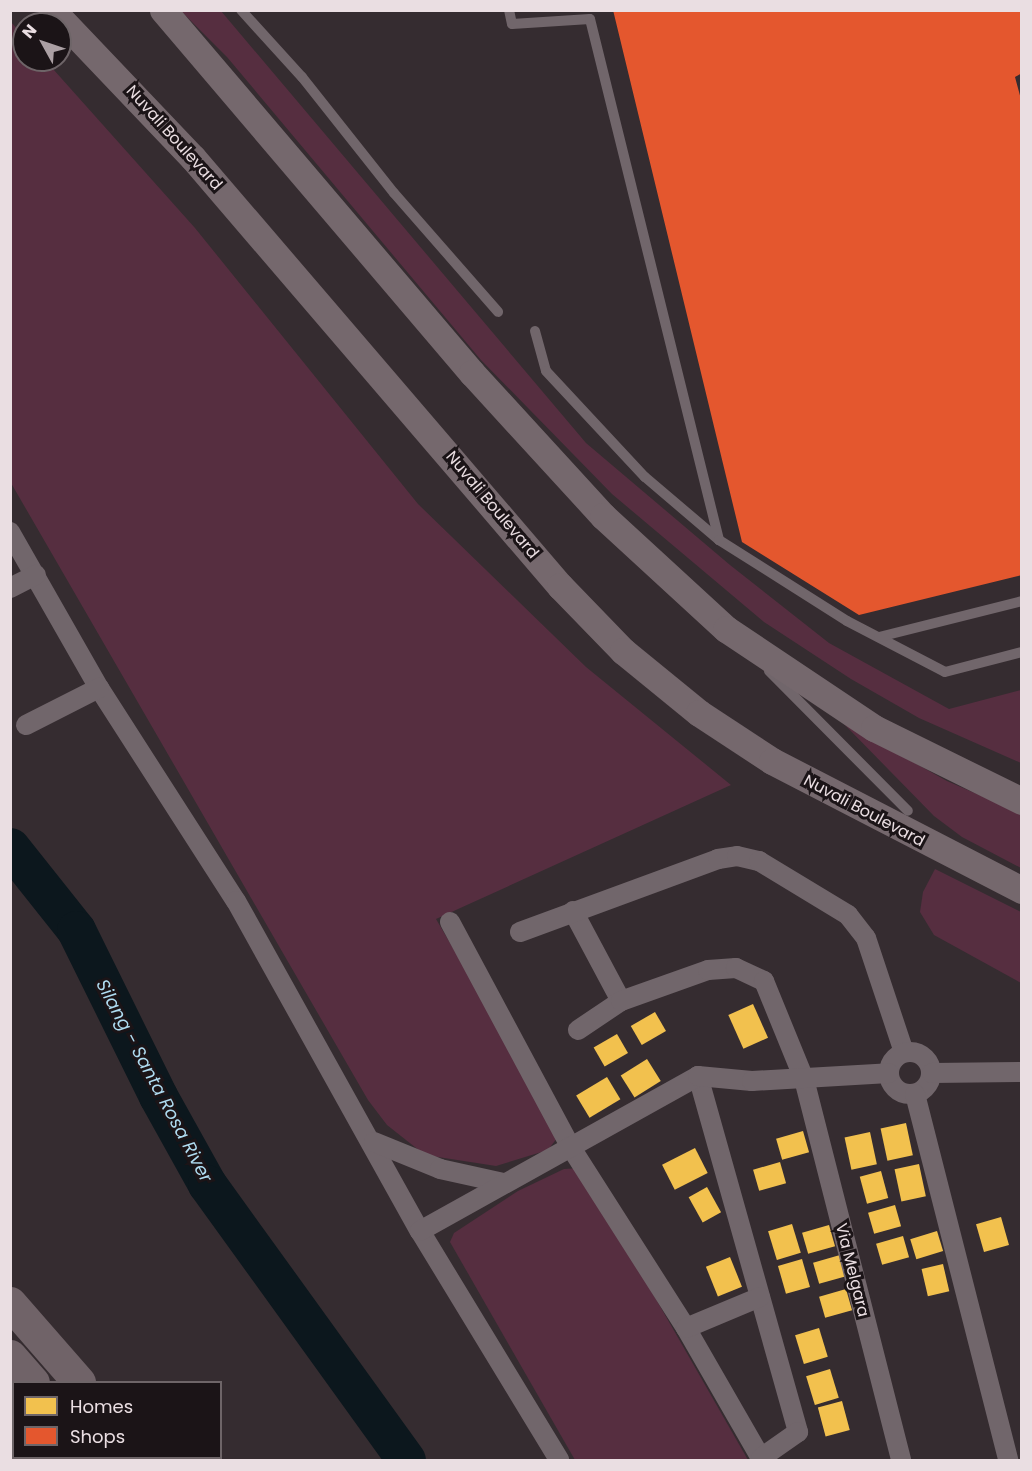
<!DOCTYPE html>
<style>
body{margin:0}
#map{position:relative;width:1032px;height:1471px;overflow:hidden;background:#352c30;font-family:Poppins,sans-serif}
div>[style]{position:absolute}
.green>*{inset:0;background:#562e40}
.homes>*{inset:0;background:#f2c14e;transform-origin:0 0}
.shops>*{inset:0;background:#e4572e}
.river>*{height:39px;margin:-19.5px;padding:0 19.5px;transform-origin:19.5px;border-radius:19.5px;background:#0c171d}
.service>*{height:10px;margin:-5px;padding:0 5px;transform-origin:5px;border-radius:5px;background:#71666b}
.minor>*{height:20px;margin:-10px;padding:0 10px;transform-origin:10px;border-radius:10px;background:#71666b}
.minor>.ring{margin:-10px;padding:0;box-sizing:content-box;background:none;border:20px solid #71666b;border-radius:50%}
.secondary>*{height:27px;margin:-13.5px;padding:0 13.5px;transform-origin:13.5px;border-radius:13.5px;background:#75686d}
.motorway>*{height:33px;margin:-16.5px;padding:0 16.5px;transform-origin:16.5px;border-radius:16.5px;background:#706368}
span{translate:-50% -50%;white-space:nowrap;text-align:center;line-height:1.15;-webkit-text-stroke:6px #1b1417;paint-order:stroke}
.street-label{font-size:16px;color:#eadee2}
.water-label{font-size:18px;color:#afdcf1;font-style:italic}
.frame{position:absolute;inset:0;border:12px solid #eadee2;pointer-events:none}
.legend{position:absolute;left:12px;top:1381px;width:210px;height:78px;box-sizing:border-box;background:#1b1417;border:2px solid #6e6568;margin:0;padding:8px 10px;list-style:none;font-size:18px;color:#eadee2}
.legend li{display:flex;align-items:center;gap:12px;height:30px}
.legend b{width:30px;border:2px solid #6e6568}
.north{position:absolute;left:12px;top:12px;width:60px;height:60px;box-sizing:border-box;background:#1b1417;border:2px solid #6e6568;border-radius:50%;rotate:310deg;font-size:16px;font-weight:700;line-height:24px;text-align:center;color:#eadee2}
.north::after{content:'';display:block;margin:auto;width:21px;height:27px;background:#aba0a4;clip-path:polygon(50% 0,100% 100%,50% 72%,0 100%)}
</style>
<div id="map">
<div class="green">
<i style="clip-path:polygon(181px 11px,221px 11px,586px 443px,730px 565px,829px 643px,949px 709px,1021px 690px,1021px 763px,919px 718px,851px 679px,764px 622px,612px 494px,481px 360px,227px 57px)"></i>
<i style="clip-path:polygon(10px 21px,24px 36px,24px 60px,45px 60px,195px 228px,418px 504px,586px 667px,731px 785px,436px 919px,553px 1119px,557px 1138px,548px 1150px,496px 1166px,425px 1155px,387px 1125px,368px 1100px,11px 483px)"></i>
<i style="clip-path:polygon(843px 723px,947px 781px,1021px 813px,1021px 868px,962px 837px,934px 816px)"></i>
<i style="clip-path:polygon(935px 869px,1021px 912px,1021px 983px,934px 935px,920px 912px,923px 892px)"></i>
<i style="clip-path:polygon(581px 1168px,748px 1460px,575px 1460px,450px 1242px,454px 1233px,518px 1191px,564px 1169px)"></i>
</div>
<div class="homes">
<i style="left:753px;top:1004px;width:37px;height:27px;rotate:66deg"></i>
<i style="left:655px;top:1012px;width:22px;height:28px;rotate:60deg"></i>
<i style="left:617px;top:1034px;width:22px;height:27px;rotate:60deg"></i>
<i style="left:647px;top:1059px;width:26px;height:31px;rotate:58deg"></i>
<i style="left:607px;top:1077px;width:26px;height:36px;rotate:59deg"></i>
<i style="left:906px;top:1123px;width:33px;height:26px;rotate:78deg"></i>
<i style="left:803px;top:1131px;width:22px;height:28px;rotate:74deg"></i>
<i style="left:870px;top:1132px;width:33px;height:26px;rotate:78deg"></i>
<i style="left:695px;top:1148px;width:28px;height:37px;rotate:63deg"></i>
<i style="left:780px;top:1162px;width:22px;height:28px;rotate:74deg"></i>
<i style="left:919px;top:1164px;width:33px;height:25px;rotate:78deg"></i>
<i style="left:881px;top:1171px;width:28px;height:22px;rotate:75deg"></i>
<i style="left:707px;top:1187px;width:29px;height:21px;rotate:61deg"></i>
<i style="left:895px;top:1205px;width:22px;height:28px;rotate:74deg"></i>
<i style="left:1001px;top:1217px;width:29px;height:26px;rotate:74deg"></i>
<i style="left:792px;top:1224px;width:30px;height:25px;rotate:73deg"></i>
<i style="left:829px;top:1225px;width:22px;height:28px;rotate:74deg"></i>
<i style="left:937px;top:1231px;width:21px;height:28px;rotate:73deg"></i>
<i style="left:903px;top:1236px;width:22px;height:28px;rotate:74deg"></i>
<i style="left:840px;top:1255px;width:22px;height:28px;rotate:74deg"></i>
<i style="left:730px;top:1257px;width:32px;height:26px;rotate:68deg"></i>
<i style="left:802px;top:1259px;width:29px;height:25px;rotate:74deg"></i>
<i style="left:943px;top:1264px;width:28px;height:22px;rotate:77deg"></i>
<i style="left:846px;top:1289px;width:22px;height:28px;rotate:74deg"></i>
<i style="left:819px;top:1328px;width:30px;height:25px;rotate:73deg"></i>
<i style="left:830px;top:1369px;width:30px;height:25px;rotate:73deg"></i>
<i style="left:842px;top:1401px;width:30px;height:25px;rotate:75deg"></i>
</div>
<div class="shops">
<i style="clip-path:polygon(613px 10px,1022px 10px,1022px 73px,1015px 77px,1022px 103px,1022px 575px,859px 615px,742px 542px)"></i>
</div>
<div class="river">
<i style="left:10px;top:847px;width:106px;rotate:51.5deg"></i>
<i style="left:76px;top:930px;width:185px;rotate:63.7deg"></i>
<i style="left:158px;top:1096px;width:101px;rotate:60.9deg"></i>
<i style="left:207px;top:1184px;width:340px;rotate:54.2deg"></i>
</div>
<div class="service">
<i style="left:241px;top:10px;width:91px;rotate:47.7deg"></i>
<i style="left:302px;top:77px;width:148px;rotate:51.6deg"></i>
<i style="left:394px;top:193px;width:158px;rotate:48.8deg"></i>
<i style="left:509px;top:10px;width:14px;rotate:78deg"></i>
<i style="left:512px;top:24px;width:78px;rotate:-3.7deg"></i>
<i style="left:590px;top:19px;width:537px;rotate:76.09deg"></i>
<i style="left:535px;top:331px;width:41px;rotate:74.6deg"></i>
<i style="left:546px;top:371px;width:145px;rotate:47deg"></i>
<i style="left:645px;top:477px;width:97px;rotate:40.4deg"></i>
<i style="left:719px;top:540px;width:151px;rotate:32.3deg"></i>
<i style="left:847px;top:621px;width:110px;rotate:27.5deg"></i>
<i style="left:945px;top:672px;width:80px;rotate:-14.6deg"></i>
<i style="left:879px;top:637px;width:147px;rotate:-14.1deg"></i>
<i style="left:769px;top:671px;width:197px;rotate:45.2deg"></i>
</div>
<div class="minor">
<i style="left:10px;top:532px;width:180px;rotate:60.3deg"></i>
<i style="left:99px;top:688px;width:253px;rotate:57.3deg"></i>
<i style="left:236px;top:901px;width:378px;rotate:60.9deg"></i>
<i style="left:420px;top:1231px;width:268px;rotate:58.7deg"></i>
<i style="left:10px;top:588px;width:29px;rotate:-27deg"></i>
<i style="left:26px;top:725px;width:82px;rotate:-26.9deg"></i>
<i style="left:573px;top:911px;width:102px;rotate:61.9deg"></i>
<i style="left:450px;top:922px;width:254px;rotate:61.8deg"></i>
<i style="left:570px;top:1146px;width:216px;rotate:57.5deg"></i>
<i style="left:686px;top:1328px;width:152px;rotate:60.1deg"></i>
<i style="left:520px;top:932px;width:211px;rotate:-20.2deg"></i>
<i style="left:718px;top:859px;width:19px;rotate:-9deg"></i>
<i style="left:737px;top:856px;width:23px;rotate:13deg"></i>
<i style="left:759px;top:861px;width:104px;rotate:31.2deg"></i>
<i style="left:848px;top:915px;width:29px;rotate:52deg"></i>
<i style="left:866px;top:938px;width:120px;rotate:71.6deg"></i>
<i style="left:578px;top:1030px;width:52px;rotate:-34deg"></i>
<i style="left:621px;top:1001px;width:92px;rotate:-19.6deg"></i>
<i style="left:708px;top:970px;width:28px;rotate:-4deg"></i>
<i style="left:736px;top:968px;width:31px;rotate:25deg"></i>
<i style="left:764px;top:981px;width:106px;rotate:67.8deg"></i>
<i style="left:804px;top:1079px;width:393px;rotate:75.7deg"></i>
<i class="ring" style="left:889px;top:1052px;width:22px;height:22px"></i>
<i style="left:932px;top:1073px;width:90px;rotate:-0.6deg"></i>
<i style="left:698px;top:1076px;width:370px;rotate:74.3deg"></i>
<i style="left:798px;top:1432px;width:45px;rotate:144.9deg"></i>
<i style="left:915px;top:1094px;width:378px;rotate:75.7deg"></i>
<i style="left:374px;top:1142px;width:71px;rotate:22.2deg"></i>
<i style="left:440px;top:1169px;width:65px;rotate:12.5deg"></i>
<i style="left:420px;top:1231px;width:318px;rotate:-29.1deg"></i>
<i style="left:698px;top:1076px;width:54px;rotate:5.3deg"></i>
<i style="left:752px;top:1081px;width:137px;rotate:-3.3deg"></i>
<i style="left:686px;top:1328px;width:80px;rotate:-22.7deg"></i>
</div>
<div class="secondary">
<i style="left:52px;top:10px;width:204px;rotate:46.4deg"></i>
<i style="left:193px;top:158px;width:564px;rotate:49.39deg"></i>
<i style="left:560px;top:586px;width:91px;rotate:45.9deg"></i>
<i style="left:623px;top:651px;width:98px;rotate:39.2deg"></i>
<i style="left:699px;top:713px;width:87px;rotate:33.3deg"></i>
<i style="left:772px;top:761px;width:281px;rotate:27.3deg"></i>
<i style="left:163px;top:10px;width:477px;rotate:49.6deg"></i>
<i style="left:472px;top:373px;width:194px;rotate:47.5deg"></i>
<i style="left:603px;top:516px;width:167px;rotate:42.6deg"></i>
<i style="left:726px;top:629px;width:178px;rotate:33.8deg"></i>
<i style="left:874px;top:728px;width:165px;rotate:26.3deg"></i>
</div>
<div class="motorway">
<i style="left:10px;top:1303px;width:105px;rotate:48.9deg"></i>
<i style="left:10px;top:1356px;width:35px;rotate:49deg"></i>
<i style="left:92px;top:1458px;width:3px;rotate:45deg"></i>
<i style="left:135px;top:1458px;width:3px;rotate:45deg"></i>
</div>
<div class="street-label">
<span style="left:174px;top:138px;rotate:48deg">Nuvali Boulevard</span>
<span style="left:492px;top:505px;rotate:50deg">Nuvali Boulevard</span>
<span style="left:864px;top:811px;rotate:28deg">Nuvali Boulevard</span>
<span style="left:852px;top:1270px;rotate:76deg">Via Melgara</span>
</div>
<div class="water-label">
<span style="left:154px;top:1081px;rotate:62deg">Silang - Santa Rosa River</span>
</div>
<div class="frame"></div>
<ul class="legend">
<li><b style="height:16px;background:#f2c14e"></b>Homes</li>
<li><b style="height:16px;background:#e4572e"></b>Shops</li>
</ul>
<div class="north">N</div>
</div>
